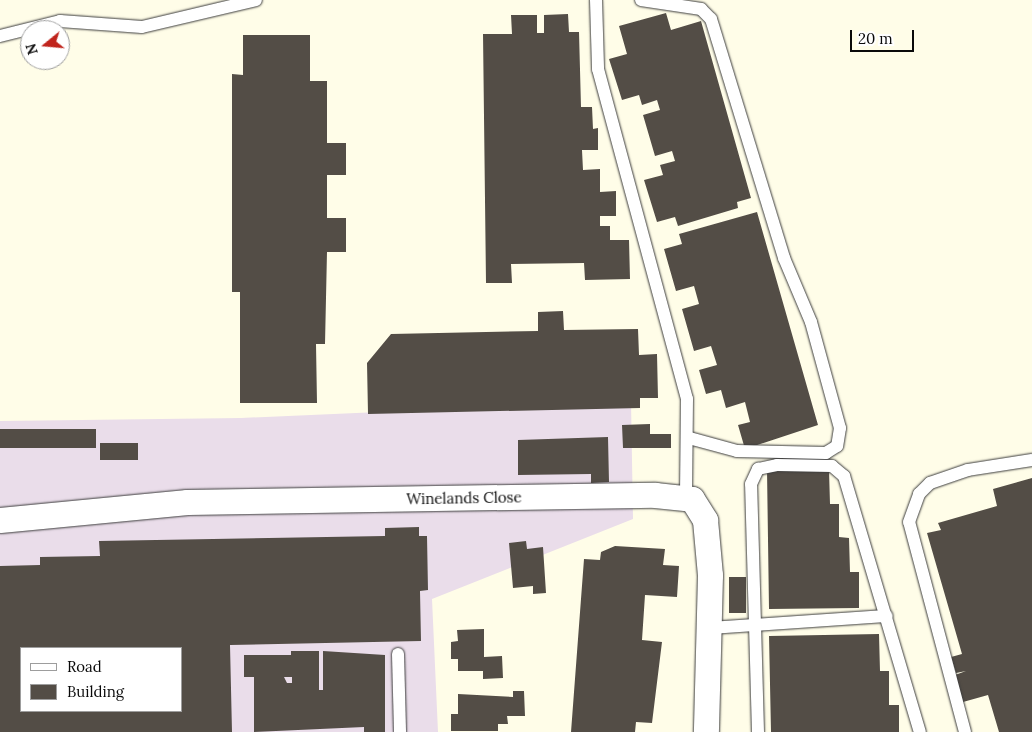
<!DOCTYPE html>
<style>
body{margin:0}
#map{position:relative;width:1032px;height:732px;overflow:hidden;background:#fffde8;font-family:Lora,serif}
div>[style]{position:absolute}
.industrial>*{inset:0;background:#eaddea}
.building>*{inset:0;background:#534d46;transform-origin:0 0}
.roads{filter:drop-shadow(0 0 1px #3d3d3d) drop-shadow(0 0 1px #3d3d3d)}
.service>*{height:12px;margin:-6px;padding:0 6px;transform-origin:6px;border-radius:6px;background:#fff}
.minor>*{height:25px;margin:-12.5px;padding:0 12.5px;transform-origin:12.5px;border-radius:12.5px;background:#fff}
span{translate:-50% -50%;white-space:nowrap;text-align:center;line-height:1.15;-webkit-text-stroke:5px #fff;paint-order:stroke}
.street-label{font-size:15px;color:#0a0a0a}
.legend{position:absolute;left:20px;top:647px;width:162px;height:65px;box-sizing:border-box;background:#fff;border:1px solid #9d9d9d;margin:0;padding:6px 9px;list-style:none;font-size:15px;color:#0a0a0a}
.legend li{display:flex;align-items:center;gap:10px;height:25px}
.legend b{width:25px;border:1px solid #9d9d9d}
.north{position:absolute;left:20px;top:20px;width:50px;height:50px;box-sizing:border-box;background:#fff;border:1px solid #9d9d9d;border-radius:50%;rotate:253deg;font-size:14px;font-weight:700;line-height:20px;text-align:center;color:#0a0a0a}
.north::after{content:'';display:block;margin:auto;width:18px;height:22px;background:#c0241c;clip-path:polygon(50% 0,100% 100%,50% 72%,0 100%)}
.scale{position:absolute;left:850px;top:30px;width:64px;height:22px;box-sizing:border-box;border:2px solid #0a0a0a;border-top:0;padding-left:6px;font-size:15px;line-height:18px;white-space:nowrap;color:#0a0a0a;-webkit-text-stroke:4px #fff;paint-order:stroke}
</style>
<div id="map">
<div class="industrial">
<i style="clip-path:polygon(evenodd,631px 401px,633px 519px,432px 599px,438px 732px,0 732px,0 421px,241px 418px,631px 401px,21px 648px,181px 648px,181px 711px,21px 711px,21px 648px)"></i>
</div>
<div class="building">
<i style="clip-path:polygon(666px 13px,671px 30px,701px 21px,751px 198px,737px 202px,738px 208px,678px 226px,675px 217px,657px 222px,644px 180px,663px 175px,660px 165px,675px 161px,672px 151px,655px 156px,643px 115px,660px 110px,657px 100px,642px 105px,639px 95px,622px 100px,609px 59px,627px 54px,619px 26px)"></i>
<i style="clip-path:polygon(568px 14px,569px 32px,579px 32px,581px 107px,592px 107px,593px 129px,598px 128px,598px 150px,582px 150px,583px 170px,600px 169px,600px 192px,616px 191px,616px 216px,600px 216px,600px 226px,610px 226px,610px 240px,629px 240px,630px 279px,585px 280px,584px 263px,511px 264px,512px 283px,486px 283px,483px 34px,512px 34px,511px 15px,537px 15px,537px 33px,544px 33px,544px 15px)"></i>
<i style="clip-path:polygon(243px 35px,310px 35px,310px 81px,327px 81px,327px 143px,346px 143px,346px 175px,327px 175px,327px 218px,346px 218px,346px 252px,327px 252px,325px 344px,316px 344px,317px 403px,240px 403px,240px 292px,232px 292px,232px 74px,243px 75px)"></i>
<i style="clip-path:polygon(757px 212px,818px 425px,745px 449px,738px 425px,750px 422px,745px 402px,726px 408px,721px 390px,706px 394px,699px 370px,717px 365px,711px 346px,694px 351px,682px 309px,699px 304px,694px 286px,676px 291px,664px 249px,682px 244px,679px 234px)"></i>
<i style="clip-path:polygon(563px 311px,564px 330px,638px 329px,639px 355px,657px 354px,658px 398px,640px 398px,640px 408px,368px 414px,367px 363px,391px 334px,538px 331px,538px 312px)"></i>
<i style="clip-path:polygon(650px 424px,650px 434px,671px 434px,671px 448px,623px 448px,622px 425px)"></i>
<i style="left:0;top:429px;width:96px;height:19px"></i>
<i style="clip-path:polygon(608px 437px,609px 482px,591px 483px,591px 474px,518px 475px,518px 440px)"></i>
<i style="left:100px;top:443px;width:38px;height:17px"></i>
<i style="clip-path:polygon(767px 470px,829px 470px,830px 504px,839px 504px,839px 537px,849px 538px,850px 572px,859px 572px,859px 608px,769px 609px)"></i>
<i style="clip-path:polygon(1032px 478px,1032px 732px,999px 732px,988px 695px,963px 702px,955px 675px,966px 671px,956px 673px,951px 657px,962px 654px,927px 533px,941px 530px,938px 523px,997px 506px,993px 489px)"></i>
<i style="clip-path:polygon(evenodd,419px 527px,419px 536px,427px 536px,428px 590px,420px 591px,421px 641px,230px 645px,232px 732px,0 732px,0 566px,40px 565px,40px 557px,100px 556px,99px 541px,385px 536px,385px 528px,419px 527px,21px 648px,181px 648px,181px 711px,21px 711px,21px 648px)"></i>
<i style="clip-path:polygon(526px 541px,527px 549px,543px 547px,546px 593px,533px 594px,533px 586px,513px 588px,509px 543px)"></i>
<i style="clip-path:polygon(615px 546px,665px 549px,663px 565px,679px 566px,677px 597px,645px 595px,642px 640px,662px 642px,652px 723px,636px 722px,635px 732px,571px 732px,584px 559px,600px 560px,601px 552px)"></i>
<i style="left:729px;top:577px;width:17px;height:36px"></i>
<i style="clip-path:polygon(484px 629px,484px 657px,502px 656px,503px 678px,483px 679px,483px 671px,458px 671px,458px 659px,451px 659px,451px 642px,458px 641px,457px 630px)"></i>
<i style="clip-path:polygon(879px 634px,880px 671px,889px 671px,889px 705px,899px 705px,899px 732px,771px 732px,769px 636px)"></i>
<i style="clip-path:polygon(evenodd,291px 651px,319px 651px,319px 690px,323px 690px,323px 651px,385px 655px,385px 732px,364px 732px,364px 727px,254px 732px,254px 677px,244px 677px,244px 655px,291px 655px,291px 651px,284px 677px,292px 677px,292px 683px,287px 683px,284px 677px)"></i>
<i style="clip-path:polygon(513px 691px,524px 691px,525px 716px,507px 716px,508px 724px,498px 724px,498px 731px,451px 731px,451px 714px,458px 714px,458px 694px,513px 697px)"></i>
</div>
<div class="roads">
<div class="service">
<i style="left:596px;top:0;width:69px;rotate:88.3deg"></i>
<i style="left:598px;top:69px;width:342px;rotate:74.9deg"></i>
<i style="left:687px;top:399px;width:98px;rotate:90.6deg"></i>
<i style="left:641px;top:0;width:61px;rotate:8.5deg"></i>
<i style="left:701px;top:9px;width:14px;rotate:45deg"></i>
<i style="left:711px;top:19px;width:250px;rotate:73deg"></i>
<i style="left:784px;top:258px;width:69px;rotate:67.1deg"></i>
<i style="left:811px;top:322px;width:110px;rotate:74.7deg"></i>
<i style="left:840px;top:428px;width:18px;rotate:99deg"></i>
<i style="left:837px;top:446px;width:13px;rotate:148deg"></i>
<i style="left:826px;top:453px;width:89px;rotate:-178.7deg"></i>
<i style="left:737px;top:451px;width:50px;rotate:-164.8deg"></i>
<i style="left:0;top:36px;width:62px;rotate:-14deg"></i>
<i style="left:60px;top:21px;width:82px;rotate:4.2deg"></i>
<i style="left:142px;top:27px;width:117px;rotate:-13.3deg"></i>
<i style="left:709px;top:628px;width:178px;rotate:-3.9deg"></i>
<i style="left:398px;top:654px;width:78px;rotate:88.5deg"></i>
<i style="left:758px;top:732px;width:248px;rotate:-91.6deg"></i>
<i style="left:751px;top:484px;width:17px;rotate:-65deg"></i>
<i style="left:758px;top:469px;width:19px;rotate:-12deg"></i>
<i style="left:777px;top:465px;width:55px;rotate:1deg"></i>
<i style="left:832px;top:466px;width:16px;rotate:40deg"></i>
<i style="left:844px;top:476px;width:267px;rotate:73.5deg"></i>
<i style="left:965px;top:732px;width:217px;rotate:-104.9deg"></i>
<i style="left:909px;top:522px;width:30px;rotate:-70deg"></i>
<i style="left:919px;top:494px;width:16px;rotate:-45deg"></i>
<i style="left:930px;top:483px;width:40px;rotate:-18.9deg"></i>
<i style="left:968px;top:470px;width:65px;rotate:-8.9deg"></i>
</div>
<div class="minor">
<i style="left:0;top:520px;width:188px;rotate:-5.5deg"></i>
<i style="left:187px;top:502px;width:468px;rotate:-0.9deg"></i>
<i style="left:655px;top:495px;width:37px;rotate:6deg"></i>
<i style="left:692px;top:499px;width:25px;rotate:58deg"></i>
<i style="left:705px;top:520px;width:55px;rotate:84.8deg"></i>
<i style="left:710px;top:575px;width:157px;rotate:91.5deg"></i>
</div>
</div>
<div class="street-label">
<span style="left:464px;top:498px;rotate:-1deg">Winelands Close</span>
</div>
<ul class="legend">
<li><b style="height:6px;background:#fff"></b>Road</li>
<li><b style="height:14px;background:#534d46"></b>Building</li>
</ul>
<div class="north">N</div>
<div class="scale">20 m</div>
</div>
